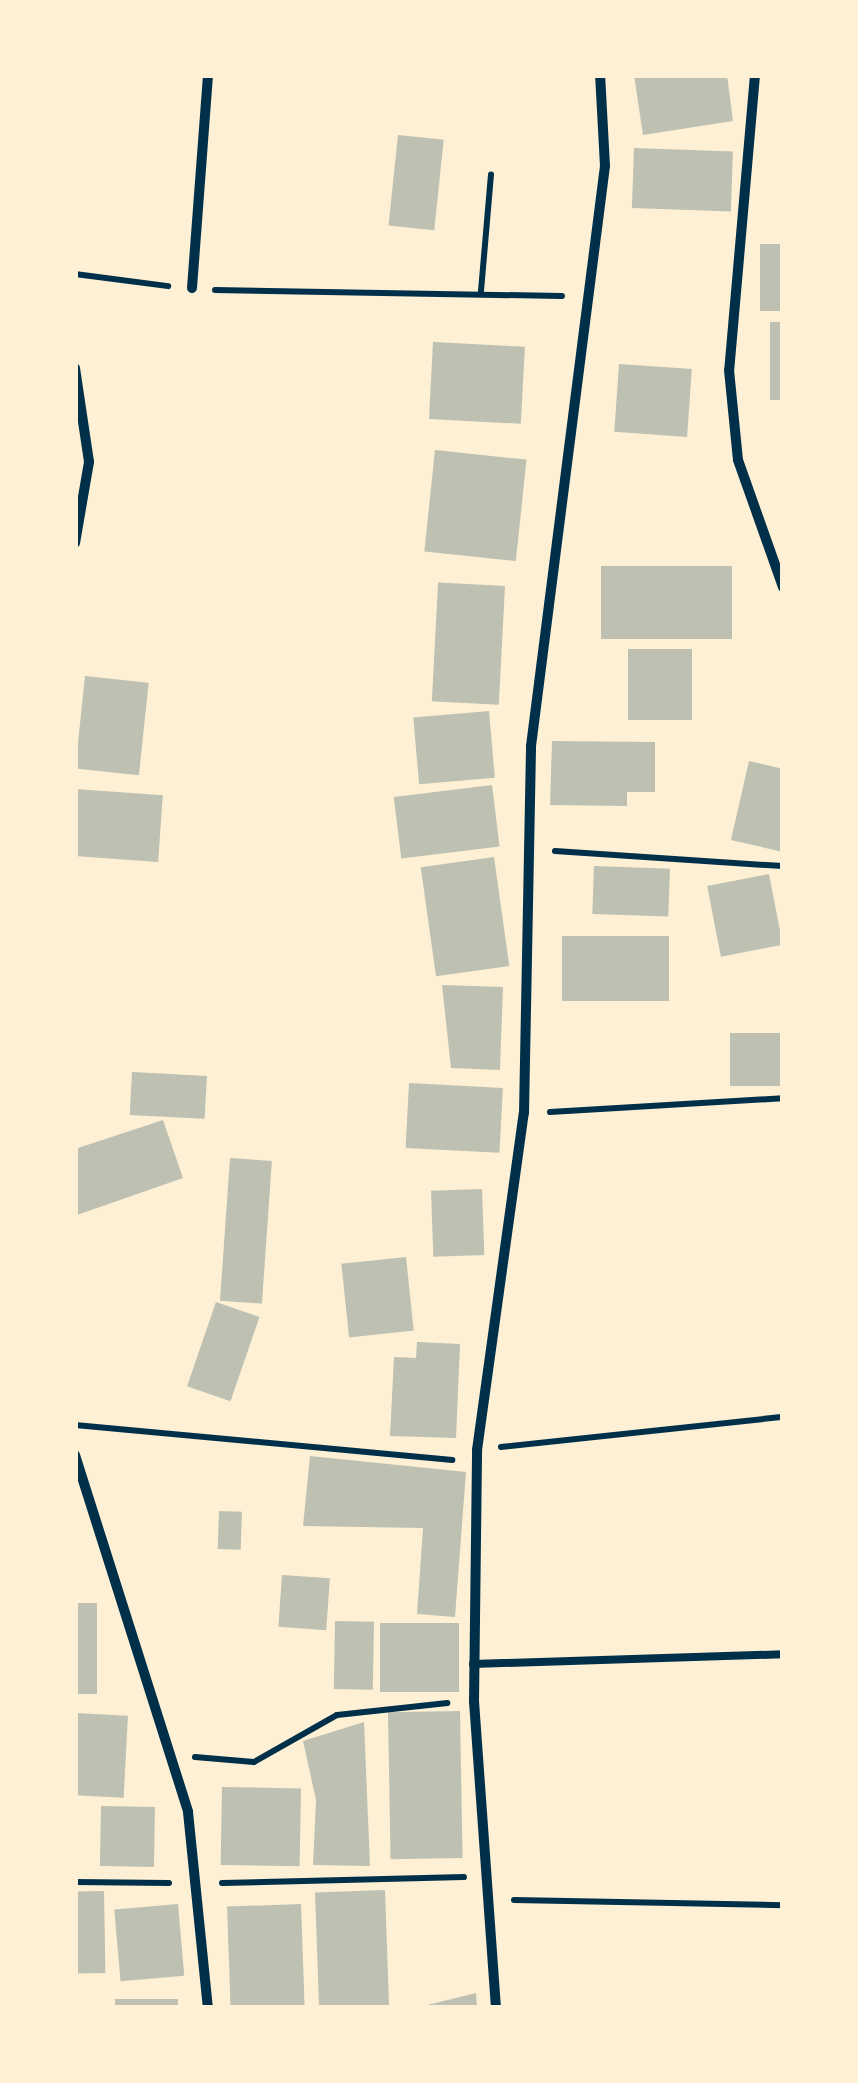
<!DOCTYPE html>
<style>
body{margin:0}
#map{position:relative;width:858px;height:2083px;overflow:hidden;background:#fdf0d5;font-family:"Fira Sans Condensed",sans-serif}
div>[style]{position:absolute}
.building>*{inset:0;background:#bec0b2;transform-origin:0 0}
.path>*{height:6px;margin:-3px;padding:0 3px;transform-origin:3px;border-radius:3px;background:#003049}
.service>*{height:8px;margin:-4px;padding:0 4px;transform-origin:4px;border-radius:4px;background:#003049}
.minor>*{height:10px;margin:-5px;padding:0 5px;transform-origin:5px;border-radius:5px;background:#003049}
span{translate:-50% -50%;white-space:nowrap;text-align:center;line-height:1.15;-webkit-text-stroke:10px #fdf0d5;paint-order:stroke}
.frame{position:absolute;inset:0;border:78px solid #fdf0d5;pointer-events:none}
</style>
<div id="map">
<div class="building">
<i style="clip-path:polygon(634px 75px,727px 75px,733px 121px,643px 135px)"></i>
<i style="left:398px;top:135px;width:46px;height:91px;rotate:6deg"></i>
<i style="left:634px;top:148px;width:99px;height:60px;rotate:2deg"></i>
<i style="left:760px;top:244px;width:23px;height:67px"></i>
<i style="left:770px;top:322px;width:13px;height:78px"></i>
<i style="left:433px;top:342px;width:92px;height:77px;rotate:3deg"></i>
<i style="left:619px;top:364px;width:73px;height:68px;rotate:4deg"></i>
<i style="left:435px;top:450px;width:92px;height:102px;rotate:6deg"></i>
<i style="left:732px;top:566px;width:73px;height:131px;rotate:90deg"></i>
<i style="left:505px;top:586px;width:119px;height:67px;rotate:93deg"></i>
<i style="left:628px;top:649px;width:64px;height:71px"></i>
<i style="left:85px;top:676px;width:64px;height:93px;rotate:6deg"></i>
<i style="left:489px;top:711px;width:67px;height:76px;rotate:85deg"></i>
<i style="clip-path:polygon(552px 741px,655px 742px,655px 792px,627px 792px,627px 806px,550px 805px)"></i>
<i style="clip-path:polygon(749px 761px,783px 769px,783px 852px,731px 840px)"></i>
<i style="left:492px;top:785px;width:62px;height:99px;rotate:83deg"></i>
<i style="left:75px;top:789px;width:88px;height:67px;rotate:4deg"></i>
<i style="left:494px;top:857px;width:110px;height:74px;rotate:82deg"></i>
<i style="left:594px;top:866px;width:76px;height:48px;rotate:2deg"></i>
<i style="left:769px;top:874px;width:72px;height:63px;rotate:79deg"></i>
<i style="left:562px;top:936px;width:107px;height:65px"></i>
<i style="clip-path:polygon(442px 985px,503px 987px,500px 1070px,451px 1068px)"></i>
<i style="left:783px;top:1033px;width:53px;height:53px;rotate:90deg"></i>
<i style="left:132px;top:1072px;width:75px;height:43px;rotate:3deg"></i>
<i style="left:409px;top:1083px;width:94px;height:65px;rotate:3deg"></i>
<i style="clip-path:polygon(163px 1120px,183px 1178px,77px 1215px,75px 1149px)"></i>
<i style="left:230px;top:1158px;width:42px;height:143px;rotate:4deg"></i>
<i style="left:482px;top:1189px;width:66px;height:51px;rotate:88deg"></i>
<i style="left:406px;top:1257px;width:74px;height:65px;rotate:84deg"></i>
<i style="left:216px;top:1302px;width:46px;height:89px;rotate:19deg"></i>
<i style="clip-path:polygon(417px 1342px,460px 1344px,456px 1438px,390px 1436px,394px 1357px,416px 1358px)"></i>
<i style="clip-path:polygon(310px 1456px,466px 1472px,455px 1617px,417px 1614px,423px 1528px,303px 1526px)"></i>
<i style="left:219px;top:1511px;width:23px;height:38px;rotate:2deg"></i>
<i style="left:282px;top:1575px;width:48px;height:52px;rotate:4deg"></i>
<i style="left:75px;top:1603px;width:22px;height:91px"></i>
<i style="left:335px;top:1621px;width:39px;height:68px;rotate:1deg"></i>
<i style="left:380px;top:1623px;width:79px;height:69px"></i>
<i style="left:460px;top:1711px;width:147px;height:72px;rotate:89deg"></i>
<i style="left:75px;top:1713px;width:53px;height:82px;rotate:3deg"></i>
<i style="clip-path:polygon(364px 1722px,370px 1866px,313px 1865px,316px 1800px,303px 1741px)"></i>
<i style="left:222px;top:1787px;width:79px;height:78px;rotate:1deg"></i>
<i style="left:101px;top:1806px;width:54px;height:60px;rotate:1deg"></i>
<i style="left:385px;top:1890px;width:118px;height:70px;rotate:88deg"></i>
<i style="left:104px;top:1891px;width:82px;height:29px;rotate:89deg"></i>
<i style="left:178px;top:1904px;width:72px;height:64px;rotate:85deg"></i>
<i style="left:301px;top:1904px;width:104px;height:74px;rotate:88deg"></i>
<i style="clip-path:polygon(476px 1993px,477px 2008px,419px 2008px,419px 2007px)"></i>
<i style="left:178px;top:1999px;width:9px;height:63px;rotate:90deg"></i>
</div>
<div class="path">
<i style="left:75px;top:274px;width:94px;rotate:7.4deg"></i>
<i style="left:215px;top:290px;width:347px;rotate:1deg"></i>
<i style="left:481px;top:291px;width:117px;rotate:-85.1deg"></i>
<i style="left:555px;top:851px;width:228px;rotate:3.8deg"></i>
<i style="left:550px;top:1112px;width:233px;rotate:-3.4deg"></i>
<i style="left:75px;top:1425px;width:379px;rotate:5.3deg"></i>
<i style="left:501px;top:1447px;width:284px;rotate:-6.1deg"></i>
<i style="left:195px;top:1757px;width:59px;rotate:4.8deg"></i>
<i style="left:254px;top:1762px;width:95px;rotate:-29.5deg"></i>
<i style="left:337px;top:1715px;width:111px;rotate:-6.2deg"></i>
<i style="left:75px;top:1882px;width:94px;rotate:0.6deg"></i>
<i style="left:222px;top:1883px;width:242px;rotate:-1.4deg"></i>
<i style="left:514px;top:1900px;width:269px;rotate:1.1deg"></i>
</div>
<div class="service">
<i style="left:473px;top:1664px;width:310px;rotate:-1.8deg"></i>
</div>
<div class="minor">
<i style="left:755px;top:75px;width:296px;rotate:95deg"></i>
<i style="left:729px;top:370px;width:90px;rotate:84.3deg"></i>
<i style="left:738px;top:460px;width:135px;rotate:70.5deg"></i>
<i style="left:192px;top:288px;width:214px;rotate:-85.7deg"></i>
<i style="left:75px;top:368px;width:95px;rotate:81.5deg"></i>
<i style="left:89px;top:462px;width:82px;rotate:99.8deg"></i>
<i style="left:75px;top:1455px;width:374px;rotate:72.4deg"></i>
<i style="left:188px;top:1812px;width:197px;rotate:84.2deg"></i>
<i style="left:496px;top:2008px;width:307px;rotate:-94.1deg"></i>
<i style="left:474px;top:1702px;width:252px;rotate:-89.3deg"></i>
<i style="left:477px;top:1450px;width:340px;rotate:-82.1deg"></i>
<i style="left:524px;top:1113px;width:367px;rotate:-88.9deg"></i>
<i style="left:531px;top:746px;width:585px;rotate:-82.73deg"></i>
<i style="left:605px;top:166px;width:91px;rotate:-93.1deg"></i>
</div>
<div class="frame"></div>
</div>
